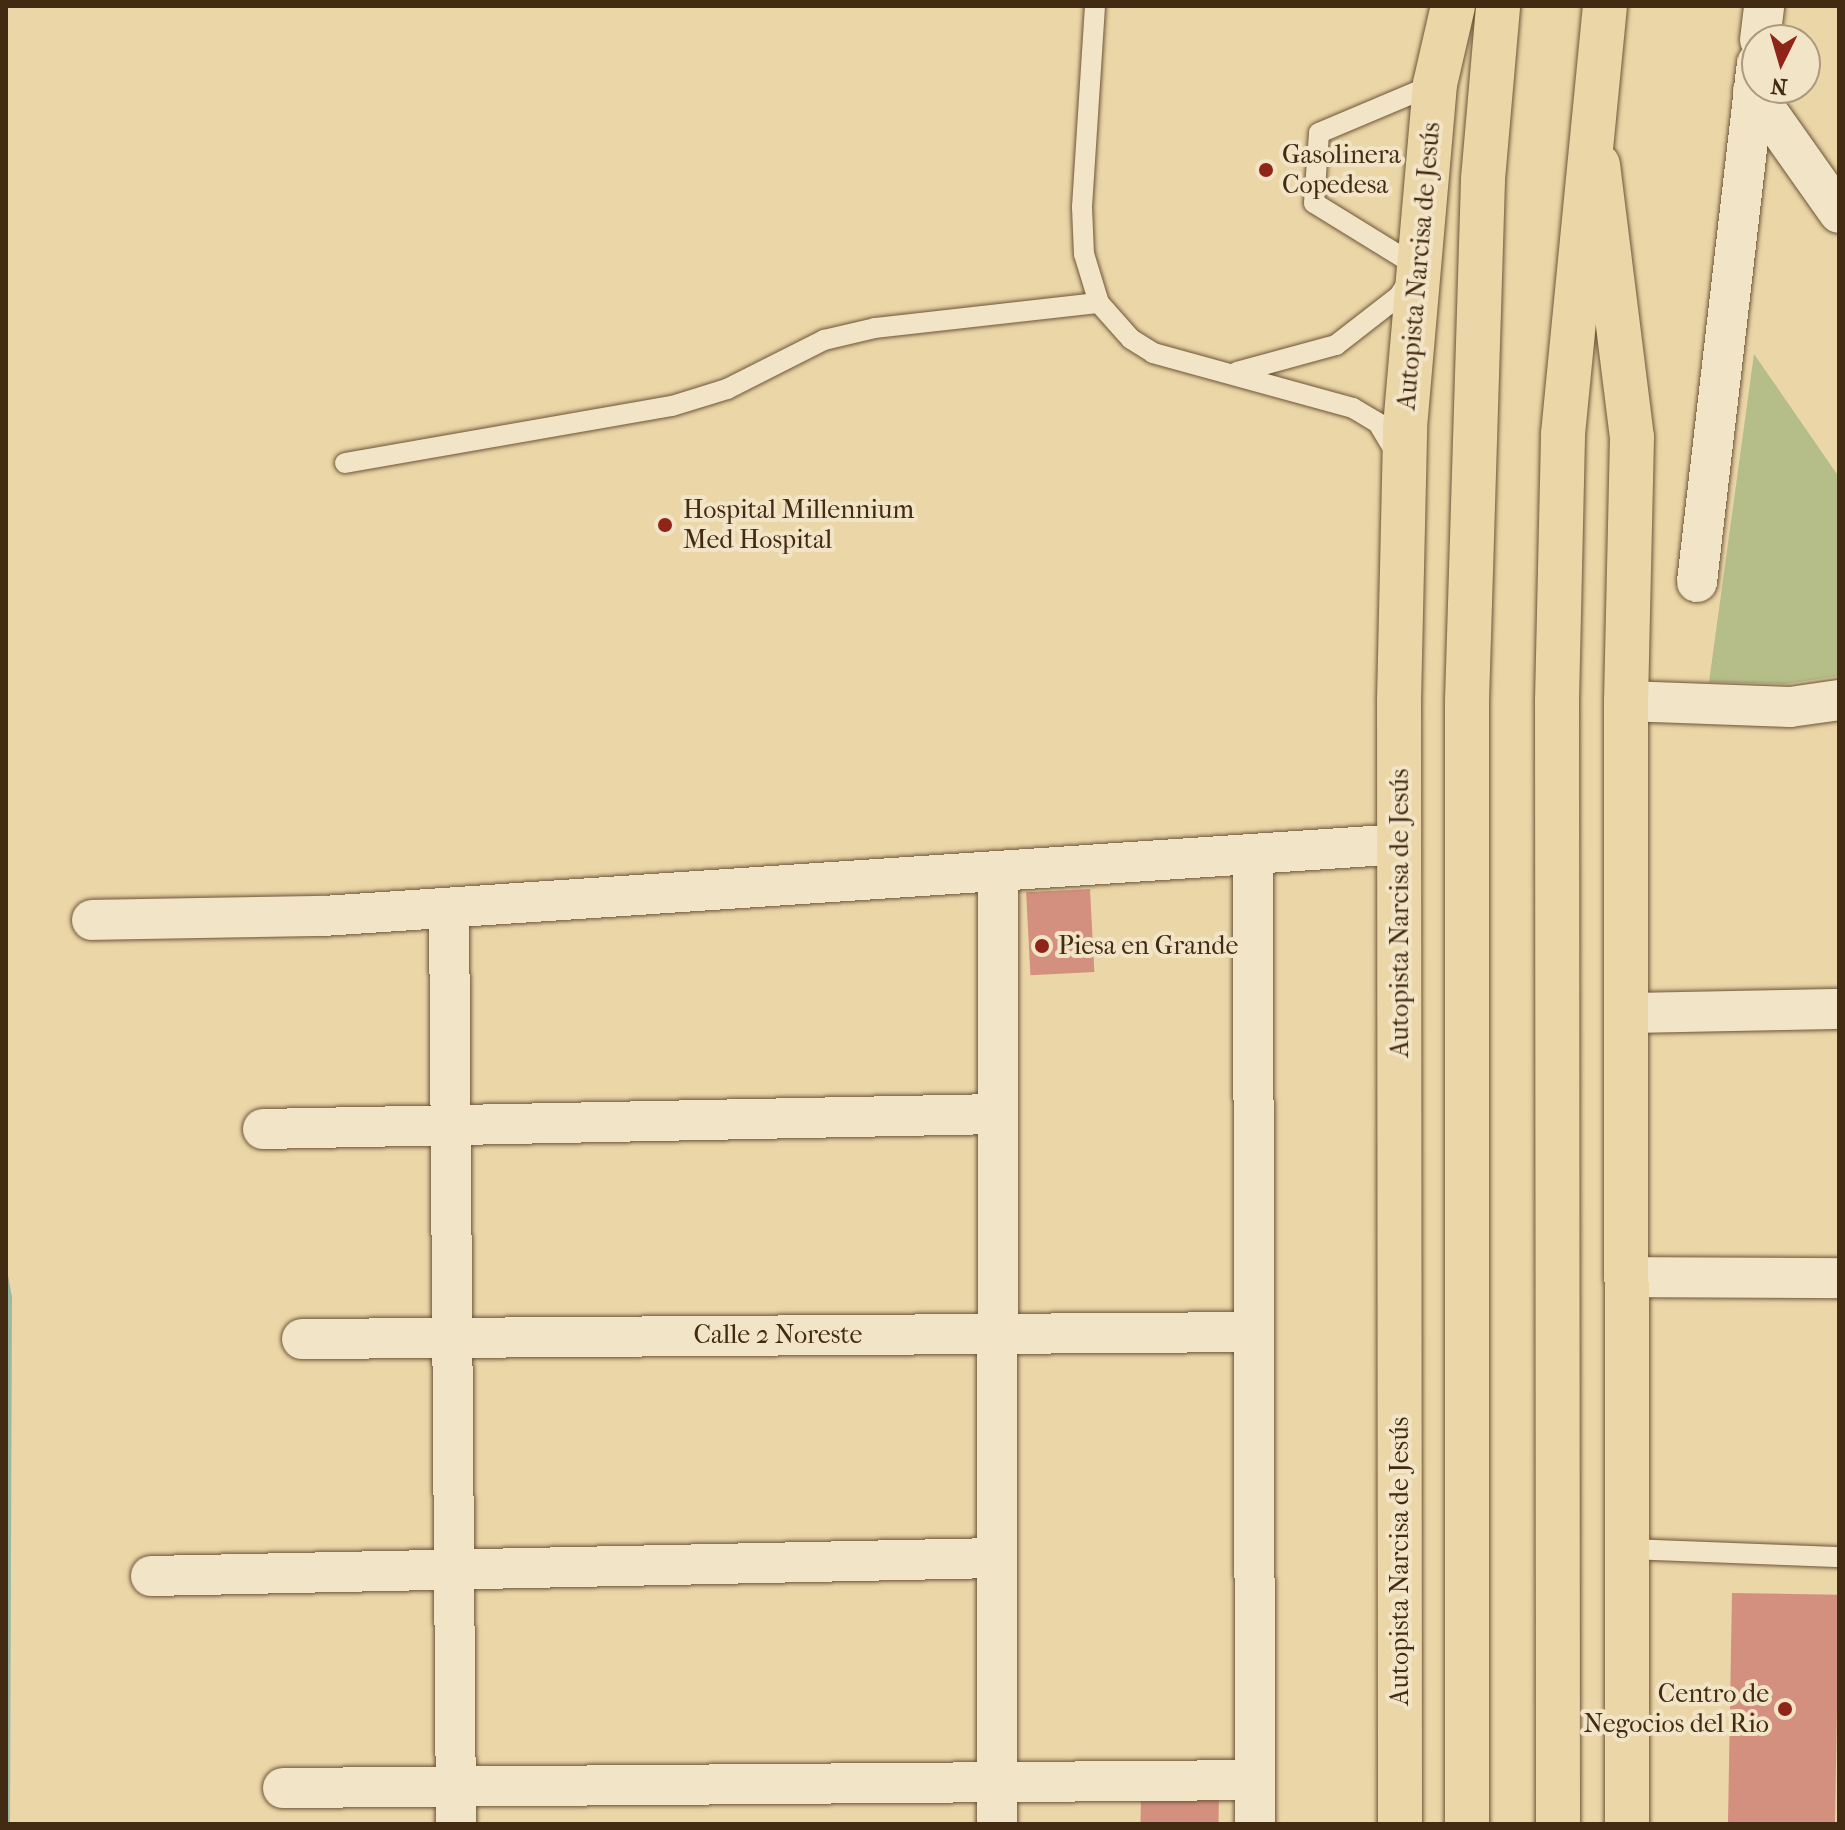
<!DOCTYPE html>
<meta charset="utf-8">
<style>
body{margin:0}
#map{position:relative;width:1845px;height:1830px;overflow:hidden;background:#ebd6a7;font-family:"IM FELL French Canon",serif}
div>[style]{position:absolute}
.green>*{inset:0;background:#b5be89}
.water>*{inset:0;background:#98b9a6}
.building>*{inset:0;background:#d3907f;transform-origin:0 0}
.roads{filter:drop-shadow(0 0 2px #6d5538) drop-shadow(0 0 2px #6d5538)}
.service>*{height:20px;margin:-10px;padding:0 10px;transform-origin:10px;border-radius:10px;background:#f2e4c6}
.minor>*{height:40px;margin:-20px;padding:0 20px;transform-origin:20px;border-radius:20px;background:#f2e4c6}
.primary>*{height:44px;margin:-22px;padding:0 22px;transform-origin:22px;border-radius:22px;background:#ebd6a7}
.trunk>*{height:44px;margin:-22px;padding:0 22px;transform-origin:22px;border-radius:22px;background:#ebd6a7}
.dots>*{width:22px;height:22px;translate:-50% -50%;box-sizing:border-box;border:4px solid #f2e4c6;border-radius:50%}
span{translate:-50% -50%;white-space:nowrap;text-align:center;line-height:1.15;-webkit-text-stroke:8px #f2e4c6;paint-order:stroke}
.poi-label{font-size:26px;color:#432a13}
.left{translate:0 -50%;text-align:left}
.right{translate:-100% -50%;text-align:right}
.street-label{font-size:26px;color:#432a13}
.frame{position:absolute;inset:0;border:8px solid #432a13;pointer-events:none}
.north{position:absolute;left:1741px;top:24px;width:80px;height:80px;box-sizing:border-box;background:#f2e4c6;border:2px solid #ac9a7e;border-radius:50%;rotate:185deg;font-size:22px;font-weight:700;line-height:32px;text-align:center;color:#432a13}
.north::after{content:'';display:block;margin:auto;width:28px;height:36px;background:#8f2418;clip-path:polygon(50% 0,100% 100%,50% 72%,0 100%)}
</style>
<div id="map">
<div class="green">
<i style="clip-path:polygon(1754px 354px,1839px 477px,1839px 676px,1785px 684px,1709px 682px)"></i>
</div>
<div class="water">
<i style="clip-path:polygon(6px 1265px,12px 1297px,10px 1824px,6px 1824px)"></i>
</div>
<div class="building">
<i style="left:1090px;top:889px;width:83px;height:64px;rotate:87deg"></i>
<i style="left:1732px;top:1593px;width:107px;height:231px;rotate:1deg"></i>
<i style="left:1141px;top:1794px;width:78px;height:30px;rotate:1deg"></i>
</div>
<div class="roads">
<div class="service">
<i style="left:1095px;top:6px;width:201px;rotate:93.7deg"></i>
<i style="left:1082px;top:207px;width:47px;rotate:87.6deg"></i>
<i style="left:1084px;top:254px;width:51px;rotate:73deg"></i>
<i style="left:1099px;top:303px;width:48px;rotate:48.4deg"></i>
<i style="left:1131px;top:339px;width:26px;rotate:32deg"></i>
<i style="left:1153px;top:353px;width:207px;rotate:15.4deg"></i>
<i style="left:1353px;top:408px;width:29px;rotate:31deg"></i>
<i style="left:1378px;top:423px;width:33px;rotate:59deg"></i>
<i style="left:1237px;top:372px;width:103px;rotate:-15.3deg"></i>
<i style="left:1336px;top:345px;width:80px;rotate:-37.9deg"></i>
<i style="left:1399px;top:296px;width:35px;rotate:-57deg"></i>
<i style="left:1418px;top:267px;width:122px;rotate:-148.4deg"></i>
<i style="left:1314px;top:203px;width:70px;rotate:-85.9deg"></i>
<i style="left:1319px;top:133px;width:126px;rotate:-22.9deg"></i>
<i style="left:345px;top:463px;width:332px;rotate:-9.9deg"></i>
<i style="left:672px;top:406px;width:58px;rotate:-17.2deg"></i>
<i style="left:727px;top:389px;width:109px;rotate:-26.8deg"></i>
<i style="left:824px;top:340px;width:52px;rotate:-13.2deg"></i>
<i style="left:875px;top:328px;width:225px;rotate:-6.4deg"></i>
<i style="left:1626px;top:1549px;width:213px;rotate:2.2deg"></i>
</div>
<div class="minor">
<i style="left:1760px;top:40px;width:34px;rotate:-83deg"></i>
<i style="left:1753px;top:91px;width:149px;rotate:54.8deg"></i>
<i style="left:1697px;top:582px;width:522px;rotate:-83.41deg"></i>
<i style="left:1626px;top:701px;width:164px;rotate:2.1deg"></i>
<i style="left:1790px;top:707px;width:49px;rotate:-8.1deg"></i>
<i style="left:1253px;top:856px;width:968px;rotate:89.88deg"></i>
<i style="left:449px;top:908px;width:916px;rotate:89.56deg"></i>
<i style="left:92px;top:920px;width:231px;rotate:-1deg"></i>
<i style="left:323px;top:916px;width:1079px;rotate:-3.82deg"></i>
<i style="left:1626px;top:1013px;width:213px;rotate:-1.1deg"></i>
<i style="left:263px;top:1129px;width:734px;rotate:-1.17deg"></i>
<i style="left:1627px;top:1277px;width:212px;rotate:0.3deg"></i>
<i style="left:302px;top:1339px;width:952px;rotate:-0.42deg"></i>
<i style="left:151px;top:1576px;width:846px;rotate:-1.22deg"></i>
<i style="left:283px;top:1788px;width:972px;rotate:-0.47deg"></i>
<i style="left:997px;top:1824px;width:951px;rotate:-89.94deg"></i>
</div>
<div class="primary">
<i style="left:1598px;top:165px;width:274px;rotate:82.9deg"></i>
<i style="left:1632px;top:437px;width:264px;rotate:91.3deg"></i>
<i style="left:1626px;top:701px;width:1123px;rotate:89.95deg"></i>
<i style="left:1400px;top:1824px;width:1123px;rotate:-90.05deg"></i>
<i style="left:1399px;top:701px;width:274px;rotate:-88.7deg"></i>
<i style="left:1405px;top:427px;width:344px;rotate:-85deg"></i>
<i style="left:1435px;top:84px;width:80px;rotate:-77deg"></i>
</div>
<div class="trunk">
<i style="left:1467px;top:1824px;width:1123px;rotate:-90deg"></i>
<i style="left:1467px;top:701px;width:522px;rotate:-88.24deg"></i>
<i style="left:1483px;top:179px;width:174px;rotate:-85deg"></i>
<i style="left:1558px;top:1824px;width:1123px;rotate:-90.05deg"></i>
<i style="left:1557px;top:701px;width:267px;rotate:-88.7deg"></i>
<i style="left:1563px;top:434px;width:430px;rotate:-84.4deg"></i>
</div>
</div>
<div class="dots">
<i style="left:1266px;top:170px;background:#8f2418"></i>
<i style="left:665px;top:525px;background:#8f2418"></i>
<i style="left:1042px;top:946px;background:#8f2418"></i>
<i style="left:1785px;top:1709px;background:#8f2418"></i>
</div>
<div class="poi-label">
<span class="left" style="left:1282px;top:170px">Gasolinera<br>Copedesa</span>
<span class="left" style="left:683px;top:525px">Hospital Millennium<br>Med Hospital</span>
<span class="left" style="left:1058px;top:946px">Piesa en Grande</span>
<span class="right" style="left:1769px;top:1709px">Centro de<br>Negocios del Rio</span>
</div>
<div class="street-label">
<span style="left:1419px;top:266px;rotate:-85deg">Autopista Narcisa de Jesús</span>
<span style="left:1400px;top:913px;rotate:-90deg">Autopista Narcisa de Jesús</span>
<span style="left:778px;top:1335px">Calle 2 Noreste</span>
<span style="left:1400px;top:1561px;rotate:-90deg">Autopista Narcisa de Jesús</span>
</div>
<div class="frame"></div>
<div class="north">N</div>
</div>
